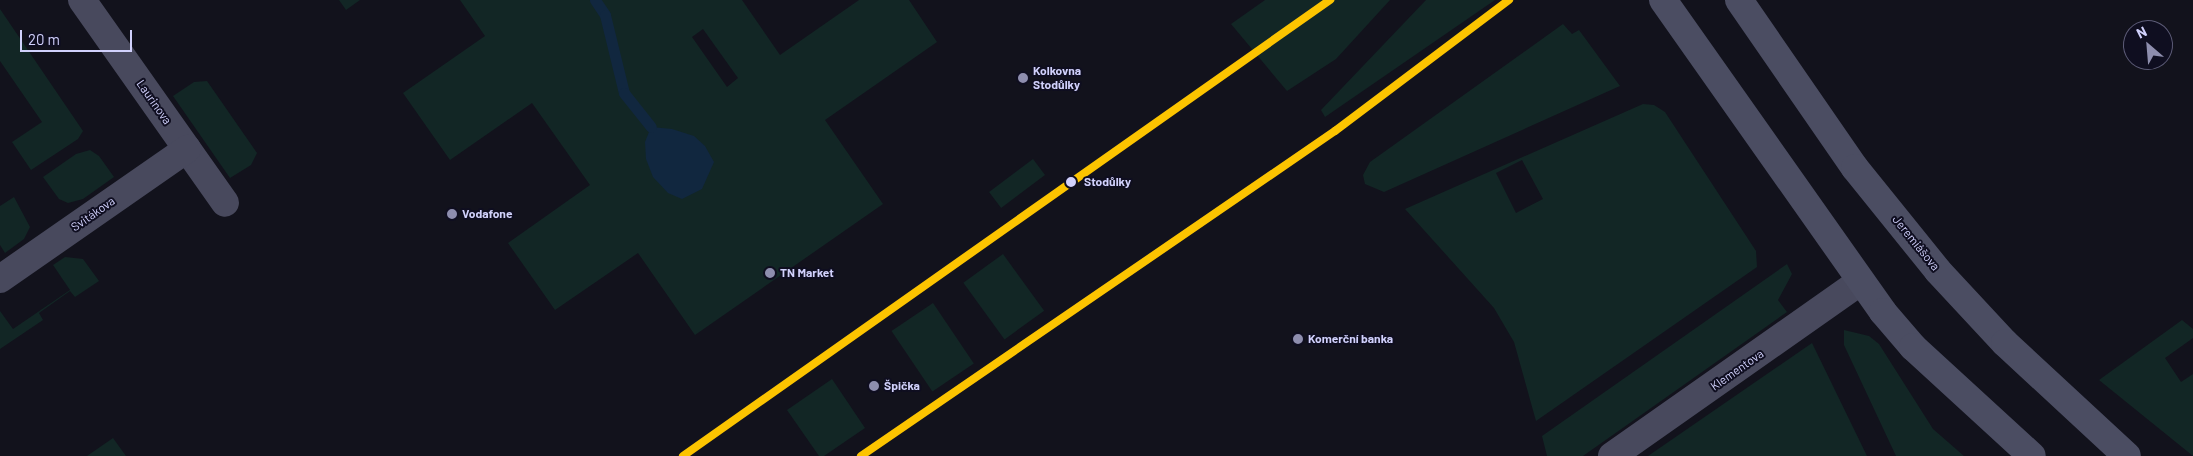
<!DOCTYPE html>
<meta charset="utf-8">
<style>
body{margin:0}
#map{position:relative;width:2193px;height:456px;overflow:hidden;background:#12121c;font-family:Barlow,sans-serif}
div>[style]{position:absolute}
.green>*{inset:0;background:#122625;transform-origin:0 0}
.water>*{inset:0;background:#11273f}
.stream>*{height:11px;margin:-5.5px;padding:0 5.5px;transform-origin:5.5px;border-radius:5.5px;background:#11273f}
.street>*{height:28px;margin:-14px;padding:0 14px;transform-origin:14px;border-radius:14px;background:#48495d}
.secondary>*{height:28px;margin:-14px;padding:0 14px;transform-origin:14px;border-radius:14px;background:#4b4d62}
.metro-1>*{height:8px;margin:-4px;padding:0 4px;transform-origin:4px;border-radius:4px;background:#fcc400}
.dots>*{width:14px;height:14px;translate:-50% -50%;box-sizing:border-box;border:2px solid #0f0e20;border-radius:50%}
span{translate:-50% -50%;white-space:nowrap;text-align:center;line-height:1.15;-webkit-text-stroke:4px #0f0e20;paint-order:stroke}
.poi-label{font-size:12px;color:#d1d1fc;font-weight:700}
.left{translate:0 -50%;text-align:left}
.street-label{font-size:12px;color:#d1d1fc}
.stop-label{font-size:12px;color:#d1d1fc;font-weight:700}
.north{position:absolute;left:2123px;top:20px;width:50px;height:50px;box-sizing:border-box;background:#0f0e20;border:1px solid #5d5c78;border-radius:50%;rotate:333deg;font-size:14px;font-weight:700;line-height:20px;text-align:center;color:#d1d1fc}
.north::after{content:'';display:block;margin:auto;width:18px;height:22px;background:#8e8eae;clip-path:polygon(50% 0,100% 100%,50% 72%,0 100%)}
.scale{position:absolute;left:20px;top:30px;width:112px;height:22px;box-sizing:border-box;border:2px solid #d1d1fc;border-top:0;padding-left:6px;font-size:15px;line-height:18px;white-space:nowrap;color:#d1d1fc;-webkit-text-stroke:4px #0f0e20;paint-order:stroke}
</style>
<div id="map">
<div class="green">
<i style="clip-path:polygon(339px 0,360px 0,346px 10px)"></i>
<i style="clip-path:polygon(evenodd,460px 0,742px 0,780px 55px,859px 0,909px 0,937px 42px,825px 120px,883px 204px,695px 335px,638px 253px,555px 310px,508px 243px,590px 185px,532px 103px,450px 160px,403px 93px,485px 36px,460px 0,703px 29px,738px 78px,727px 87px,692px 37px,703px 29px)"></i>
<i style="clip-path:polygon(1265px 0,1390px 0,1336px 59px,1287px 91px,1231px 24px)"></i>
<i style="clip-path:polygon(1426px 0,1495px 0,1325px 117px,1321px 110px)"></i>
<i style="clip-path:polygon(0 9px,83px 131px,78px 139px,31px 170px,12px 142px,42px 122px,0 61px)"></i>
<i style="clip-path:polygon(1563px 24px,1572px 34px,1579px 30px,1620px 86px,1384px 192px,1365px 184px,1363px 175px,1370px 162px)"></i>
<i style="clip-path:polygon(207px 81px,257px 153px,251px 165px,230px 178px,173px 96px,194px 82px)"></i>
<i style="clip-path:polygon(evenodd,1643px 104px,1654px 105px,1665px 112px,1756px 251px,1757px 267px,1536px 421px,1514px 342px,1494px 308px,1405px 209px,1643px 104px,1522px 160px,1543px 199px,1516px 213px,1496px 173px,1522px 160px)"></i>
<i style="clip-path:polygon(90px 150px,99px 156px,114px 177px,83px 199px,68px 203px,59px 199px,43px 177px,76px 154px)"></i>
<i style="left:1033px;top:159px;width:20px;height:55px;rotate:53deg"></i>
<i style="clip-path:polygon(14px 197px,30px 227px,24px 239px,5px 253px,0 245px,0 206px)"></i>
<i style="left:1003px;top:254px;width:70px;height:49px;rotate:54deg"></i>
<i style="clip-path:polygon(65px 257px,83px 259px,99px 281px,75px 297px,70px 291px,39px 313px,43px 320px,0 349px,0 311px,13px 329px,70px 290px,53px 265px)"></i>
<i style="clip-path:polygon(1787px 264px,1792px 274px,1778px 300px,1787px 312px,1583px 456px,1547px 456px,1542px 436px)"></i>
<i style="left:933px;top:303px;width:73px;height:50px;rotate:56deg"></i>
<i style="clip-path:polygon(2182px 320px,2193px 329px,2193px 338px,2165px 358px,2181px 382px,2193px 374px,2193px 456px,2099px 380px)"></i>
<i style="clip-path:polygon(1844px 330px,1869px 336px,1879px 344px,1933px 429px,1964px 456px,1896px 456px,1844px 345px)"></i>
<i style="clip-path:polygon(1812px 343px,1867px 456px,1648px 456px)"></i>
<i style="clip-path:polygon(832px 379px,865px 428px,824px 456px,819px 456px,787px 410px)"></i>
<i style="clip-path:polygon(113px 438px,126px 456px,87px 456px)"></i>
</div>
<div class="water">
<i style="clip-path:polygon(651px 127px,672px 129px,694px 136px,705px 146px,714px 162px,702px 189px,682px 199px,668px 193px,653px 177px,646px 159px,645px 142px)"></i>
</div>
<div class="stream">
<i style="left:595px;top:0;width:18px;rotate:56deg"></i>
<i style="left:605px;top:15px;width:80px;rotate:76.3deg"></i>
<i style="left:624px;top:93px;width:43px;rotate:51.5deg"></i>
</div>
<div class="street">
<i style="left:82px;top:0;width:248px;rotate:54.8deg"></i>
<i style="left:0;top:279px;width:228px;rotate:-34.8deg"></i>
<i style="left:1612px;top:456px;width:303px;rotate:-35.1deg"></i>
</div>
<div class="secondary">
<i style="left:1663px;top:0;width:382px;rotate:54.8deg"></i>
<i style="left:1883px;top:312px;width:46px;rotate:49.4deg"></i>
<i style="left:1913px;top:347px;width:161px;rotate:42.5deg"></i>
<i style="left:1739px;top:0;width:204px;rotate:55.4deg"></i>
<i style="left:1855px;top:168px;width:132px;rotate:51.1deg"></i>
<i style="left:1938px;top:271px;width:98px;rotate:47.1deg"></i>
<i style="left:2005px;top:343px;width:166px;rotate:42.8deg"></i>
</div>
<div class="metro-1">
<i style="left:683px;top:456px;width:792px;rotate:-35.18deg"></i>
<i style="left:861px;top:456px;width:575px;rotate:-34.44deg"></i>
<i style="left:1335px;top:131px;width:218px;rotate:-37deg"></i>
</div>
<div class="dots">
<i style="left:1023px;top:78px;background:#8e8eae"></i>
<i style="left:1071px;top:182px;background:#d1d1fc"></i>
<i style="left:452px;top:214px;background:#8e8eae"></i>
<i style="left:770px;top:273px;background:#8e8eae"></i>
<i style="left:1298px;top:339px;background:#8e8eae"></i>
<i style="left:874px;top:386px;background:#8e8eae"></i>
</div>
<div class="poi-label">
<span class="left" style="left:1033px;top:78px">Kolkovna<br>Stodůlky</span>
<span class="left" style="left:462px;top:214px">Vodafone</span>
<span class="left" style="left:780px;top:273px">TN Market</span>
<span class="left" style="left:1308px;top:339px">Komerční banka</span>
<span class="left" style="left:884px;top:386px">Špička</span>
</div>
<div class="street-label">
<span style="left:154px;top:102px;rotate:55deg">Laurinova</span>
<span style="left:93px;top:214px;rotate:-35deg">Svitákova</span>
<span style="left:1916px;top:243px;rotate:51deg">Jeremiášova</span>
<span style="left:1737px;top:370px;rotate:-35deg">Klementova</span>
</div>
<div class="stop-label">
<span class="left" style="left:1084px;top:182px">Stodůlky</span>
</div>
<div class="north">N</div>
<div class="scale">20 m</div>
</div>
